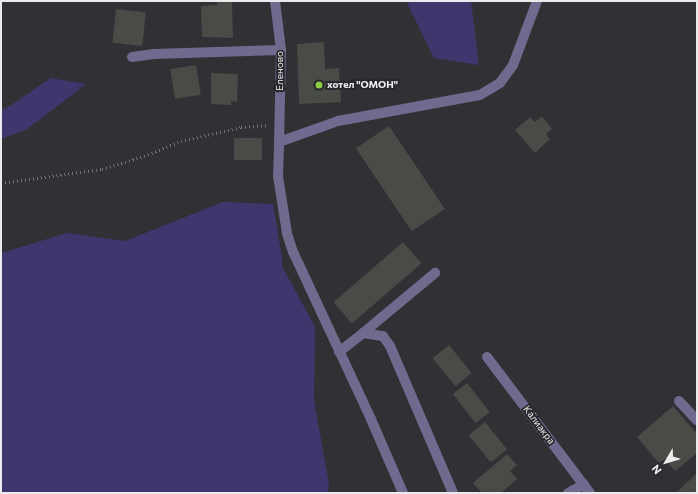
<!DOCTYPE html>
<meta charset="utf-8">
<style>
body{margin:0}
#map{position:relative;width:698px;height:494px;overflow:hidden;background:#303035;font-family:Commissioner,sans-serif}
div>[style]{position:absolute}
.green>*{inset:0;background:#40356d}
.building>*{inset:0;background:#484b46;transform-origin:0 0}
.path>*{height:2.5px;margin-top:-1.25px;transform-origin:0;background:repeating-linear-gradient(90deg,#717175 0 1px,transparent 0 4px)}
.minor>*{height:10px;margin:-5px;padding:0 5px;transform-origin:5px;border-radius:5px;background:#6f6a8e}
.dots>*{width:11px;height:11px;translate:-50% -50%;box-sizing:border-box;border:2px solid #27262b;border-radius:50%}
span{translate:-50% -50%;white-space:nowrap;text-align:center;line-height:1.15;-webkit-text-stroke:3.5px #27262b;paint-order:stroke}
.street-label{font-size:10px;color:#ebebee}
.poi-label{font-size:10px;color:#ebebee;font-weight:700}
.left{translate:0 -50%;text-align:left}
.frame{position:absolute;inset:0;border:2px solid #ebebee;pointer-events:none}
.north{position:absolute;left:646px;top:442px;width:40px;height:40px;-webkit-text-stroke:3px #27262b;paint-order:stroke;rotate:232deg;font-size:11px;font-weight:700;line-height:16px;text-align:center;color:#ebebee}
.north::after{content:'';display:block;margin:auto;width:14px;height:18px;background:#ebebee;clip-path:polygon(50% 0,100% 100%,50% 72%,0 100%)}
</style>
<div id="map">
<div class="green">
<i style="clip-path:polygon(406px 1px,471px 1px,479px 65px,434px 58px)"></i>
<i style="clip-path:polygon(51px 78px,86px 84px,26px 130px,1px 139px,1px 105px,4px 110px)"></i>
<i style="clip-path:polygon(223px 202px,273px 204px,282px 257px,282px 266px,315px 327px,314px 400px,329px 484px,328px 493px,1px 493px,1px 253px,67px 233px,125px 241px)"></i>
</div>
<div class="building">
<i style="clip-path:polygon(217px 1px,232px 1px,233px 38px,202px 37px,201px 6px,217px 5px)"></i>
<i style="left:116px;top:9px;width:30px;height:34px;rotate:6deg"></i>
<i style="clip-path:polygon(324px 42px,325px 69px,339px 68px,341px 102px,299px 104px,297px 44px)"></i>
<i style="left:196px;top:65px;width:30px;height:26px;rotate:81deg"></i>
<i style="clip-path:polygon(211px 73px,238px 74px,237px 102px,231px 101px,231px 105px,211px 104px)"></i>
<i style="clip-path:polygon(542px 116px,552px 129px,546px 134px,550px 139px,535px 153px,515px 130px,530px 117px,535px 122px)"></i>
<i style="left:389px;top:126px;width:100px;height:40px;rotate:56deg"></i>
<i style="left:234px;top:138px;width:28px;height:22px"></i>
<i style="left:403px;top:242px;width:28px;height:92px;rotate:49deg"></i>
<i style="left:449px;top:345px;width:36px;height:21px;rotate:51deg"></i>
<i style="left:467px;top:383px;width:37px;height:18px;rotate:52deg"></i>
<i style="clip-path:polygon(673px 406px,697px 434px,697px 453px,675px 471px,665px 459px,659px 463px,637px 437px)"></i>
<i style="left:485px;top:422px;width:35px;height:21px;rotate:51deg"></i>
<i style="clip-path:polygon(507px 454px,517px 465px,510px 471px,517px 479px,501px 493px,482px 493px,473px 483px)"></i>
<i style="clip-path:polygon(697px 473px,697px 493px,676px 493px)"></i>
</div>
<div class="path">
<i style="left:1px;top:183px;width:102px;rotate:-7.9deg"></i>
<i style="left:102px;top:169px;width:44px;rotate:-17.2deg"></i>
<i style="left:144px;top:156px;width:40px;rotate:-22deg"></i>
<i style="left:181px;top:141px;width:62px;rotate:-13.1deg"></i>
<i style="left:241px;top:127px;width:28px;rotate:-4deg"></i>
</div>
<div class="minor">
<i style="left:275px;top:1px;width:49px;rotate:83deg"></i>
<i style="left:281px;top:50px;width:92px;rotate:91.2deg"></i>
<i style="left:132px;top:57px;width:22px;rotate:-8deg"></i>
<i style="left:154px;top:54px;width:127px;rotate:-1.8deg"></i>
<i style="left:363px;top:333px;width:94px;rotate:-39.8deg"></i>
<i style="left:339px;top:352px;width:31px;rotate:-38deg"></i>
<i style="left:363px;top:333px;width:20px;rotate:9deg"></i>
<i style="left:383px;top:336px;width:12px;rotate:55deg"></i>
<i style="left:390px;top:346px;width:160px;rotate:66.8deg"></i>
<i style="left:487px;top:357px;width:171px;rotate:52.9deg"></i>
<i style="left:679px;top:401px;width:26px;rotate:47deg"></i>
<i style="left:403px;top:493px;width:81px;rotate:-113.4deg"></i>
<i style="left:371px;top:419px;width:184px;rotate:-115deg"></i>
<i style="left:293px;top:252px;width:20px;rotate:-108deg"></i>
<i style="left:287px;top:233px;width:58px;rotate:-99deg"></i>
<i style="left:278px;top:176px;width:34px;rotate:-88deg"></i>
<i style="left:279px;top:142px;width:63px;rotate:-19.6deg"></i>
<i style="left:338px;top:121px;width:144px;rotate:-10.4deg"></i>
<i style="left:480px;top:95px;width:23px;rotate:-31deg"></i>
<i style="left:500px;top:83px;width:22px;rotate:-54deg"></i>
<i style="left:513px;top:65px;width:68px;rotate:-69.4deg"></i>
<i style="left:568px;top:493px;width:18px;rotate:-29deg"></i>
</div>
<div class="dots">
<i style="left:319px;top:85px;background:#8fcd42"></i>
</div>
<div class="street-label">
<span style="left:280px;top:71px;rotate:-90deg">Еленово</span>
<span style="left:539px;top:425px;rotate:53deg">Калиакра</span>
</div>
<div class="poi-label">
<span class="left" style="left:327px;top:85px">хотел "ОМОН"</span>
</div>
<div class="frame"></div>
<div class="north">N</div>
</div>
